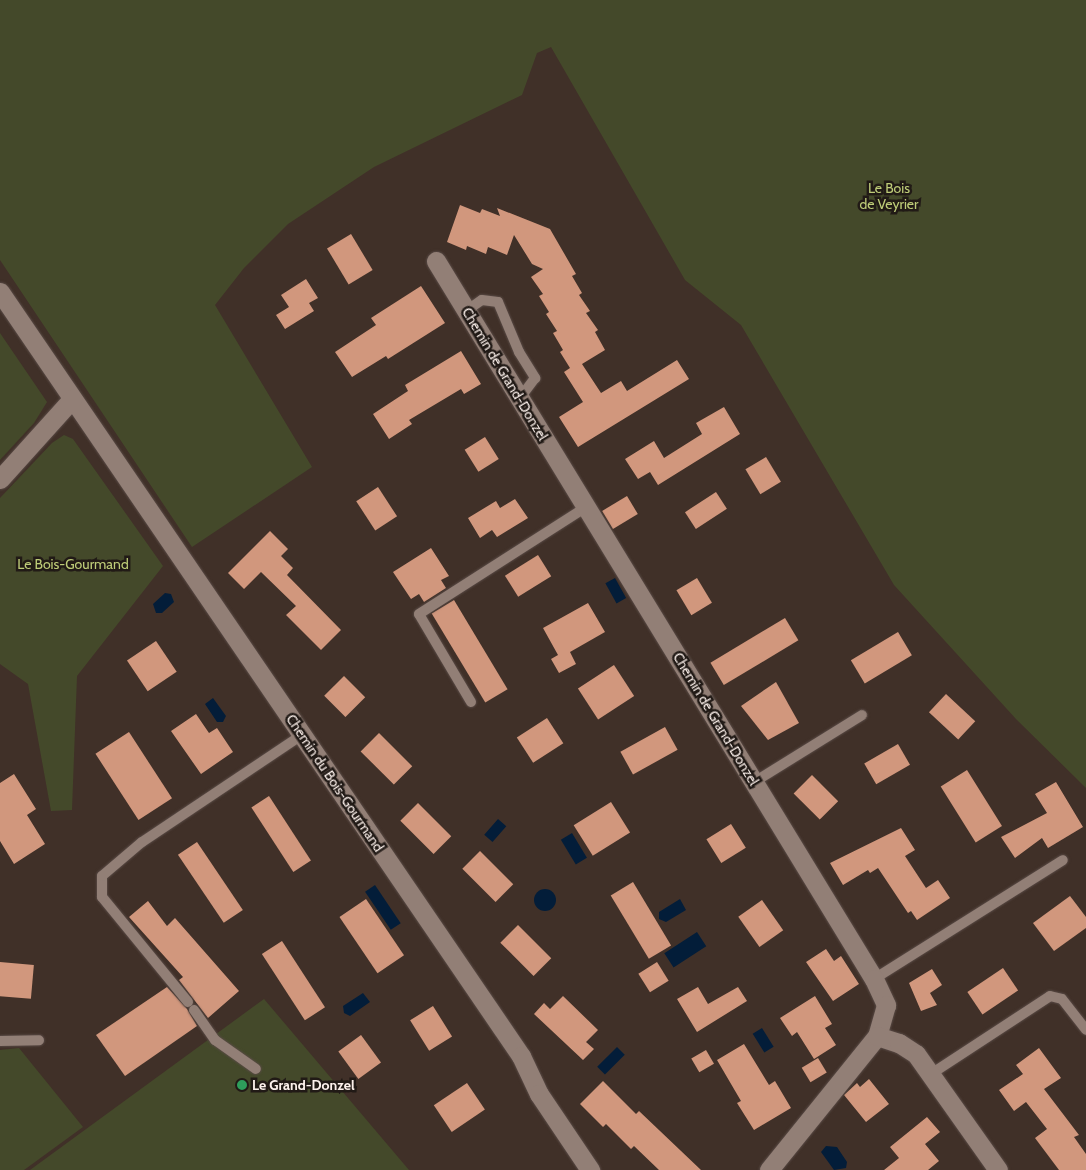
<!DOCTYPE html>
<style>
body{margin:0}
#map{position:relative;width:1086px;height:1170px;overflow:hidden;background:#403028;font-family:Cabin,sans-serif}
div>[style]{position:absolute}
.green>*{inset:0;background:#44492a}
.water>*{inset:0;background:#031d39;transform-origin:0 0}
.round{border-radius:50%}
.building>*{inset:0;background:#d1977d;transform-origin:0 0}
.roads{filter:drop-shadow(0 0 1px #594b46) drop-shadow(0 0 1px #594b46)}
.service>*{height:10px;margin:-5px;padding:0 5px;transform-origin:5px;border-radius:5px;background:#927f76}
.minor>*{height:19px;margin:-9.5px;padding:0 9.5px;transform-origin:9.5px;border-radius:9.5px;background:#927f76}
.dots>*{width:14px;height:14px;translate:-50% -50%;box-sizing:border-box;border:2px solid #211a16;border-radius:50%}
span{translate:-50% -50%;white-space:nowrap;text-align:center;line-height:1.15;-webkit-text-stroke:5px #211a16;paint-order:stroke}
.park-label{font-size:14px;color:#becc78}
.street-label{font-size:14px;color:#fcf1ec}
.poi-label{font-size:14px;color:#fcf1ec;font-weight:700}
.left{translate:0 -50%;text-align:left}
</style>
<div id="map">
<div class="green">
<i style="clip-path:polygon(0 0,1086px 0,1086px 788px,1016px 719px,894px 585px,741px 325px,685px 280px,551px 47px,537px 53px,522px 95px,374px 167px,288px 224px,244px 268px,215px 305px,312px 467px,192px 547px,0 260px)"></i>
<i style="clip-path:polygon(0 333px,47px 402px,34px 423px,0 460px)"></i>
<i style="clip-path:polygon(64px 435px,73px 439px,163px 566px,77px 676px,72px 810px,51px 811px,28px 684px,0 664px,0 498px,52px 443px)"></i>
<i style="clip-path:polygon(264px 999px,409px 1170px,30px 1170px)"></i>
<i style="clip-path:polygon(19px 1048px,83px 1127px,24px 1170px,0 1170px,0 1050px)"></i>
</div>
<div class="water">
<i style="left:615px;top:578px;width:23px;height:11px;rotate:61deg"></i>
<i style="clip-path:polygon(165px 593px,171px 594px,174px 602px,162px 613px,156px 613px,153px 604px)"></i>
<i style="clip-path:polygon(213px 698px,226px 716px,223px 722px,217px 722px,205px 704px)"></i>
<i style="left:498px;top:819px;width:11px;height:21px;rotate:41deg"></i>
<i style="left:572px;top:833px;width:29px;height:13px;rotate:59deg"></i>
<i style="left:375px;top:885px;width:46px;height:12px;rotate:56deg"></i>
<i class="round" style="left:534px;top:889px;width:22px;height:22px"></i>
<i style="clip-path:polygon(680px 899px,686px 910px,666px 922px,659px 919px,659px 912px)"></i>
<i style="left:697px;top:932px;width:17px;height:39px;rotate:57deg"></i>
<i style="clip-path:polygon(363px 993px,370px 1002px,350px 1016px,344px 1013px,343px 1006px)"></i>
<i style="left:762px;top:1028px;width:22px;height:11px;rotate:58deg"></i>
<i style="left:617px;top:1047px;width:11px;height:28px;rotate:45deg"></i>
<i style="clip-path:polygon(826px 1146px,837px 1147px,847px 1162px,846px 1168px,834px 1170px,821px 1152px)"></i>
</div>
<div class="building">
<i style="clip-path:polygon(460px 205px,480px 213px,482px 209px,500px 216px,497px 208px,550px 229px,576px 274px,572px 276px,582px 293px,579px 295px,590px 311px,586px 313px,598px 330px,595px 332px,605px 350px,582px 364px,601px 393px,621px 381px,627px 391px,677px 360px,689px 379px,578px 447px,559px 417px,583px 402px,564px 372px,570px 368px,560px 352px,563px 350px,553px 333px,557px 331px,546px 314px,549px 312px,539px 296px,543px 294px,531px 277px,543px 269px,532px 264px,514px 235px,507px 255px,488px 247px,486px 254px,467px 246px,466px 250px,447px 242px)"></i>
<i style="left:351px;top:234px;width:42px;height:28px;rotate:59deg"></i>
<i style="clip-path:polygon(306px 279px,318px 298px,309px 303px,314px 311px,285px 329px,276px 315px,289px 307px,281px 295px)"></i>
<i style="clip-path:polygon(421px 286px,445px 323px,388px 359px,386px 356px,352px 377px,335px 352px,376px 325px,371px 318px)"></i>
<i style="clip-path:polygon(461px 351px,481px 384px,464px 394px,461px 389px,409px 420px,412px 424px,389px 439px,373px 414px,408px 391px,405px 385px)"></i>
<i style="clip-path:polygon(724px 407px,740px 434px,658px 485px,650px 472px,638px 479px,625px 459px,654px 441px,664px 458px,702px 434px,696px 423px)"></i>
<i style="left:485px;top:437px;width:26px;height:24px;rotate:58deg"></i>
<i style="left:766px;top:457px;width:29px;height:24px;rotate:59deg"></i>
<i style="left:378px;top:487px;width:35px;height:26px;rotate:57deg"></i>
<i style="left:716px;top:492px;width:20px;height:37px;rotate:57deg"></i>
<i style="left:627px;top:496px;width:21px;height:29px;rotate:59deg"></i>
<i style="clip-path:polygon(515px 499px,528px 518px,497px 537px,492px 530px,480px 538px,468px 518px,496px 501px,500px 508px)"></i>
<i style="clip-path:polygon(270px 531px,288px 549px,281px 556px,293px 568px,287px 575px,341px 630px,321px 650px,286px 615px,296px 606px,261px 572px,244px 589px,228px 573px)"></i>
<i style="clip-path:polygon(431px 548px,449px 576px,441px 580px,446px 588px,424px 602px,419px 594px,411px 599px,393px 572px)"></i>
<i style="left:538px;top:555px;width:25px;height:39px;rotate:58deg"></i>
<i style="left:697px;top:578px;width:29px;height:24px;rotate:59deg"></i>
<i style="left:454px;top:600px;width:104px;height:26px;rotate:59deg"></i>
<i style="clip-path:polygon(588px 603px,605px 632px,570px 652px,576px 664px,559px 673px,551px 659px,558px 655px,543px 628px)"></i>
<i style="left:785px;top:618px;width:26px;height:87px;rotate:59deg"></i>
<i style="left:898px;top:632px;width:27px;height:55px;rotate:59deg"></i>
<i style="left:156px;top:641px;width:37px;height:35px;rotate:56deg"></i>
<i style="left:614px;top:665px;width:37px;height:43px;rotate:57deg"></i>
<i style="left:344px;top:676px;width:30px;height:28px;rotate:45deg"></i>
<i style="clip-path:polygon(776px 682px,799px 723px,768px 740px,741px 706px)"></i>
<i style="left:946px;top:694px;width:40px;height:25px;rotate:43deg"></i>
<i style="clip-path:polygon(196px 714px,209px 733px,217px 728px,233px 752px,201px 774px,171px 731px)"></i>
<i style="left:547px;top:718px;width:30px;height:36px;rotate:57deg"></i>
<i style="left:665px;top:727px;width:26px;height:51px;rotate:61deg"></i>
<i style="left:129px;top:732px;width:79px;height:40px;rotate:57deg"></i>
<i style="left:379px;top:733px;width:47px;height:26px;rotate:45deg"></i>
<i style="left:898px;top:744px;width:24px;height:39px;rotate:60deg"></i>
<i style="left:967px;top:770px;width:66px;height:31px;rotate:58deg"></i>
<i style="clip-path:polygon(14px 774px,36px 809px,27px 815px,45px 844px,14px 864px,0 841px,0 783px)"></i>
<i style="left:812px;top:775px;width:37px;height:26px;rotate:45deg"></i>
<i style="clip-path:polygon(1056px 782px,1083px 827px,1048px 848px,1042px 838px,1015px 858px,1001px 837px,1047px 813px,1035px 794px)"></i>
<i style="left:269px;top:796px;width:77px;height:21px;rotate:57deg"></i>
<i style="left:611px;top:802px;width:36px;height:44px;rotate:58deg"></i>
<i style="left:418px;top:803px;width:47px;height:25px;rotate:45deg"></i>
<i style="left:731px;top:824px;width:28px;height:29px;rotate:58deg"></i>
<i style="clip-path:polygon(901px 828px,915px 850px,905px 856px,926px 888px,938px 880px,950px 898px,917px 920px,911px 911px,908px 913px,878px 868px,870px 873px,868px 870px,843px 885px,830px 863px)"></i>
<i style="left:197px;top:842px;width:82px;height:23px;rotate:56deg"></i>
<i style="left:480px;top:851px;width:47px;height:25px;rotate:45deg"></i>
<i style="left:633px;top:882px;width:74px;height:26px;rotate:59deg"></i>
<i style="clip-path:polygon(1070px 896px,1086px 917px,1086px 928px,1054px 951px,1033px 923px)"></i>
<i style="left:366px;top:899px;width:68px;height:32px;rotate:56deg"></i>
<i style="left:762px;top:900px;width:37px;height:29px;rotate:55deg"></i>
<i style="clip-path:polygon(148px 901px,167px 926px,175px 918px,239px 991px,208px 1018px,179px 980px,183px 977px,129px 917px)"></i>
<i style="left:518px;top:925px;width:47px;height:25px;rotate:45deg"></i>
<i style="left:282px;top:941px;width:79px;height:24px;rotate:57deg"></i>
<i style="clip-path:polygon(826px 949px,834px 961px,841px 956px,859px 984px,833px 1001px,806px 962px)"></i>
<i style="left:0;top:962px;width:34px;height:34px;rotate:5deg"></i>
<i style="left:657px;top:962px;width:22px;height:22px;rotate:58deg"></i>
<i style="left:1003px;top:968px;width:27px;height:43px;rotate:56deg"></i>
<i style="clip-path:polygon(932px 969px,942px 985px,930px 993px,937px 1005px,921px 1011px,909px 983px)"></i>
<i style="clip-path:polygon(167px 987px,187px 1009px,197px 1026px,125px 1076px,96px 1035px)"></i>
<i style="clip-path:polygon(698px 987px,708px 1004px,738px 987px,747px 1001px,697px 1032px,677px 999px)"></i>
<i style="clip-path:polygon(563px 996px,598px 1030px,586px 1042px,594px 1049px,583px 1060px,534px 1014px,544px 1003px,550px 1009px)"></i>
<i style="clip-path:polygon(815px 996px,832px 1024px,825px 1028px,836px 1045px,814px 1059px,797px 1032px,792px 1036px,780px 1018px)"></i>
<i style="left:433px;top:1006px;width:36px;height:27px;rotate:58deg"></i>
<i style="left:361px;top:1035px;width:34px;height:28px;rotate:54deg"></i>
<i style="clip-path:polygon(744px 1044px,769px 1085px,775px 1081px,791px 1108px,754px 1130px,737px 1103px,741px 1101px,717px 1060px)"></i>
<i style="clip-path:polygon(1039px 1048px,1061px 1078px,1044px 1089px,1079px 1135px,1074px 1137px,1086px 1154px,1086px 1170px,1059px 1170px,1035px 1138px,1047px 1129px,1026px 1102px,1014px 1111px,999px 1090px,1023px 1074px,1016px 1065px)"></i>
<i style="left:706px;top:1050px;width:16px;height:17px;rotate:60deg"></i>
<i style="left:818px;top:1058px;width:17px;height:19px;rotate:59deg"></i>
<i style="clip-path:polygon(869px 1079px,889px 1104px,866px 1122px,844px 1095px,857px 1083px,860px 1087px)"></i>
<i style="clip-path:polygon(603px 1081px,636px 1114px,639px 1111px,701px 1170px,659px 1170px,634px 1146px,631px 1149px,606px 1124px,603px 1127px,580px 1104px)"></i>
<i style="left:467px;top:1083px;width:32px;height:40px;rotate:56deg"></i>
<i style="clip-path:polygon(927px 1117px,940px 1132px,925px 1144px,939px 1161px,928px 1170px,884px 1170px,899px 1158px,890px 1147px)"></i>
</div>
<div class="roads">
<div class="service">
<i style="left:466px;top:311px;width:19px;rotate:-35deg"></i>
<i style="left:482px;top:300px;width:16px;rotate:7deg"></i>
<i style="left:498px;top:302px;width:54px;rotate:67.2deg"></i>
<i style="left:519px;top:352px;width:31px;rotate:58deg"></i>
<i style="left:535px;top:378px;width:25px;rotate:127deg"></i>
<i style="left:471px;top:702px;width:102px;rotate:-120.6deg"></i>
<i style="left:419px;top:614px;width:198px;rotate:-32.6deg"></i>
<i style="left:754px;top:782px;width:127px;rotate:-31.8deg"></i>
<i style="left:874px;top:979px;width:223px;rotate:-32.2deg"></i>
<i style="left:188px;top:1002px;width:136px;rotate:-129.3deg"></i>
<i style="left:102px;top:897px;width:21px;rotate:-90deg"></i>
<i style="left:102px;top:876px;width:52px;rotate:-40.4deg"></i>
<i style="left:142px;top:842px;width:192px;rotate:-33.8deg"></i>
<i style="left:194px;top:1010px;width:37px;rotate:55deg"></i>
<i style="left:215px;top:1040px;width:50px;rotate:35.3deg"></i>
<i style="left:0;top:1041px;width:39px;rotate:-1deg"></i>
<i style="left:931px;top:1074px;width:142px;rotate:-33.2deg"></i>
<i style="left:1050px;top:996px;width:12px;rotate:14deg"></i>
<i style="left:1062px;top:999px;width:39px;rotate:52deg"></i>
</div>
<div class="minor">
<i style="left:436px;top:261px;width:841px;rotate:58.62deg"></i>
<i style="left:874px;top:979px;width:29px;rotate:65deg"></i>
<i style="left:886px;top:1005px;width:32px;rotate:106deg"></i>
<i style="left:877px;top:1036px;width:172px;rotate:128.9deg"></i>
<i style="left:0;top:292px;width:925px;rotate:55.71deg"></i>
<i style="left:521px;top:1056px;width:42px;rotate:64.7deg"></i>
<i style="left:539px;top:1094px;width:92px;rotate:56.1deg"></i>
<i style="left:0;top:479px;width:108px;rotate:-48deg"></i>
<i style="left:877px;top:1036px;width:23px;rotate:18deg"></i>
<i style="left:899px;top:1043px;width:20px;rotate:33deg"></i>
<i style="left:916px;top:1054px;width:142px;rotate:54.7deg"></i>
</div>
</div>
<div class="dots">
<i style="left:242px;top:1085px;background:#2e9e5b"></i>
</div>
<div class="park-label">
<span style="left:889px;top:196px">Le Bois<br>de Veyrier</span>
<span style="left:73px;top:564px">Le Bois-Gourmand</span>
</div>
<div class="street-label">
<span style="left:505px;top:374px;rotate:59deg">Chemin de Grand-Donzel</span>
<span style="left:716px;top:719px;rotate:59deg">Chemin de Grand-Donzel</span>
<span style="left:335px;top:783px;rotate:56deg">Chemin du Bois-Gourmand</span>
</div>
<div class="poi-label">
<span class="left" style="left:252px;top:1085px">Le Grand-Donzel</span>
</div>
</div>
